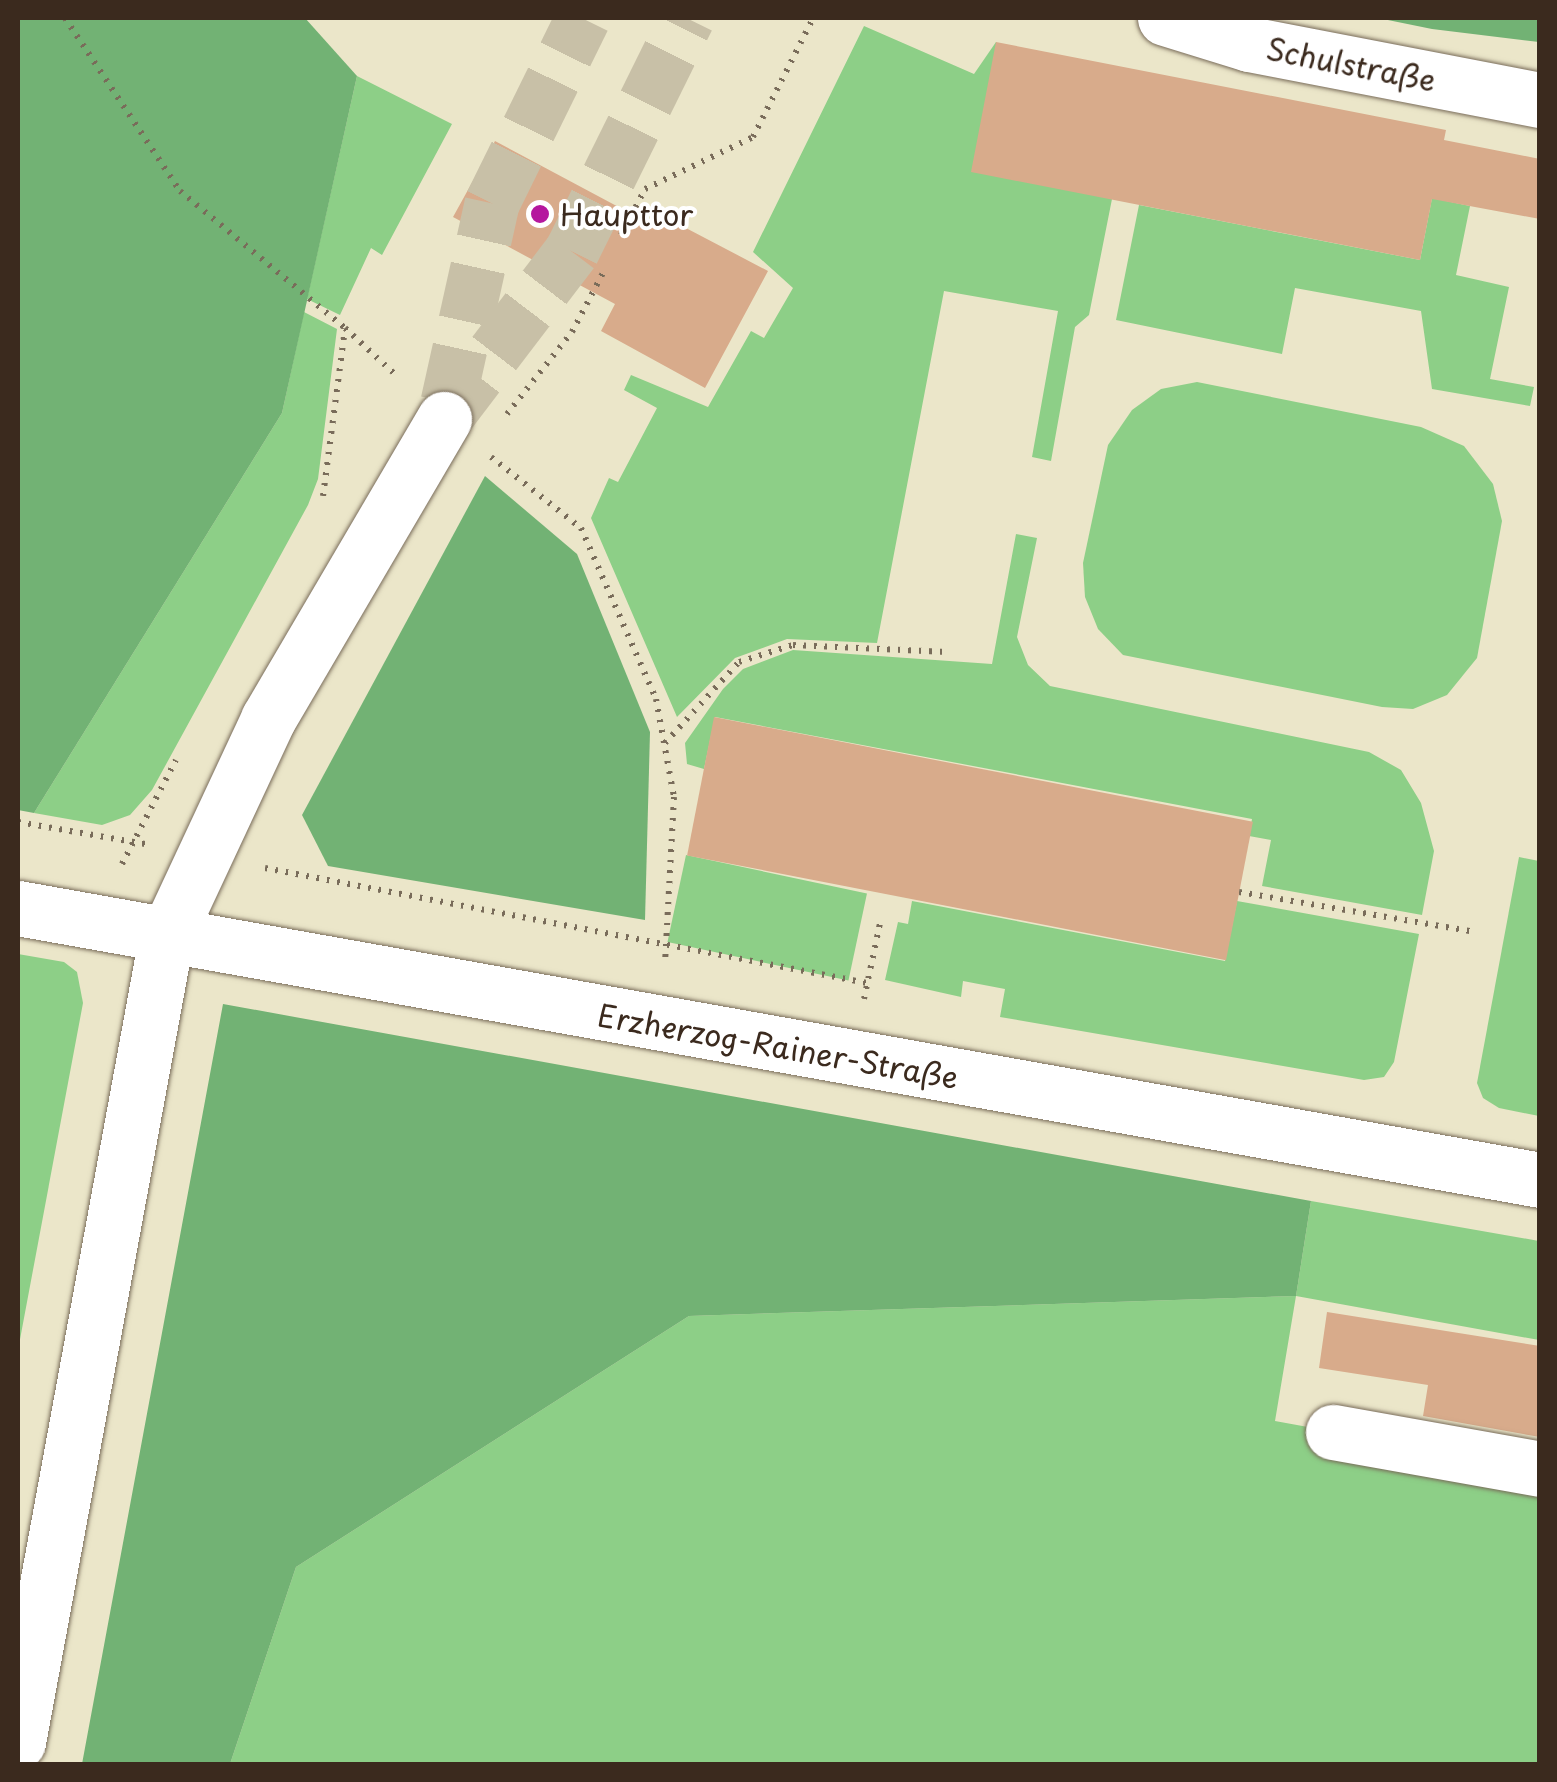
<!DOCTYPE html>
<meta charset="utf-8">
<style>
body{margin:0}
#map{position:relative;width:1557px;height:1782px;overflow:hidden;background:#ebe6c9;font-family:"Playpen Sans",sans-serif}
div>[style]{position:absolute}
.green>*{inset:0;background:#8dcf87;transform-origin:0 0}
.forest>*{inset:0;background:#72b274}
.building>*{inset:0;background:#d8ab8b;transform-origin:0 0}
.minor-tunnel>*{height:55px;margin-top:-27.5px;transform-origin:0;background:repeating-linear-gradient(90deg,#c8c0a7 0 55px,transparent 0 83px)}
.path>*{height:6px;margin-top:-3px;transform-origin:0;background:repeating-linear-gradient(90deg,#796c5a 0 2.5px,transparent 0 10.5px)}
.roads{filter:drop-shadow(0 0 2px #796c5a) drop-shadow(0 0 2px #796c5a)}
.minor>*{height:55px;margin:-27.5px;padding:0 27.5px;transform-origin:27.5px;border-radius:27.5px;background:#fff}
.dots>*{width:28px;height:28px;translate:-50% -50%;box-sizing:border-box;border:5px solid #fff;border-radius:50%}
span{translate:-50% -50%;white-space:nowrap;text-align:center;line-height:1.15;-webkit-text-stroke:8px #fff;paint-order:stroke}
.street-label{font-size:30px;color:#3b2a1e}
.poi-label{font-size:30px;color:#3b2a1e}
.left{translate:0 -50%;text-align:left}
.frame{position:absolute;inset:0;border:20px solid #3b2a1e;pointer-events:none}
</style>
<div id="map">
<div class="green">
<i style="clip-path:polygon(864px 26px,974px 74px,996px 42px,1112px 199px,1089px 315px,1075px 327px,1051px 461px,1032px 457px,1058px 311px,944px 291px,877px 643px,787px 639px,735px 658px,677px 717px,591px 518px,609px 478px,618px 482px,657px 408px,624px 390px,631px 375px,708px 407px,751px 331px,764px 338px,793px 288px,753px 252px)"></i>
<i style="clip-path:polygon(357px 76px,452px 124px,382px 255px,371px 248px,340px 315px,307px 299px)"></i>
<i style="clip-path:polygon(1432px 198px,1470px 206px,1456px 275px,1509px 287px,1490px 379px,1534px 387px,1530px 406px,1432px 389px,1421px 311px,1295px 288px,1282px 354px,1116px 320px,1139px 205px,1420px 260px)"></i>
<i style="clip-path:polygon(304px 312px,337px 329px,318px 479px,308px 505px,152px 790px,130px 815px,102px 825px,34px 813px,282px 413px)"></i>
<i style="clip-path:polygon(1197px 382px,1421px 427px,1464px 446px,1493px 484px,1502px 521px,1477px 658px,1447px 695px,1413px 709px,1382px 707px,1123px 655px,1098px 629px,1085px 597px,1083px 563px,1108px 445px,1132px 410px,1161px 389px)"></i>
<i style="clip-path:polygon(1016px 534px,1037px 538px,1017px 637px,1028px 665px,1050px 686px,1369px 752px,1401px 770px,1421px 803px,1434px 851px,1422px 915px,1262px 886px,1271px 840px,1249px 836px,1252px 819px,715px 717px,704px 769px,687px 764px,685px 743px,723px 689px,743px 669px,793px 650px,992px 664px)"></i>
<i style="left:686px;top:855px;width:185px;height:89px;rotate:12deg"></i>
<i style="clip-path:polygon(1519px 857px,1539px 861px,1539px 1116px,1499px 1108px,1483px 1098px,1477px 1083px)"></i>
<i style="clip-path:polygon(912px 901px,1225px 961px,1237px 901px,1419px 934px,1394px 1062px,1384px 1077px,1364px 1080px,1000px 1017px,1005px 989px,963px 981px,961px 997px,885px 980px,898px 922px,908px 924px)"></i>
<i style="clip-path:polygon(18px 954px,64px 962px,77px 972px,83px 1003px,18px 1350px)"></i>
<i style="clip-path:polygon(1311px 1201px,1539px 1241px,1539px 1340px,1296px 1296px,1275px 1421px,1539px 1469px,1539px 1764px,230px 1764px,296px 1567px,689px 1316px,1296px 1296px)"></i>
</div>
<div class="forest">
<i style="clip-path:polygon(18px 18px,305px 18px,357px 76px,282px 413px,34px 813px,18px 810px)"></i>
<i style="clip-path:polygon(1378px 18px,1539px 18px,1539px 42px,1432px 29px)"></i>
<i style="clip-path:polygon(485px 476px,577px 554px,650px 732px,645px 920px,328px 866px,302px 815px)"></i>
<i style="clip-path:polygon(223px 1004px,1311px 1201px,1296px 1296px,689px 1316px,296px 1567px,230px 1764px,82px 1764px)"></i>
</div>
<div class="building">
<i style="clip-path:polygon(996px 42px,1446px 130px,1444px 140px,1540px 159px,1540px 219px,1432px 199px,1420px 260px,971px 172px)"></i>
<i style="clip-path:polygon(495px 141px,656px 227px,663px 216px,768px 271px,705px 388px,601px 331px,615px 304px,453px 217px)"></i>
<i style="left:714px;top:717px;width:549px;height:141px;rotate:11deg"></i>
<i style="clip-path:polygon(1327px 1312px,1540px 1346px,1540px 1437px,1423px 1416px,1428px 1385px,1319px 1368px)"></i>
</div>
<div class="minor-tunnel">
<i style="left:448px;top:402px;width:204px;rotate:-77.5deg"></i>
<i style="left:492px;top:203px;width:206px;rotate:-63.8deg"></i>
<i style="left:444px;top:419px;width:211px;rotate:-52.7deg"></i>
<i style="left:572px;top:251px;width:260px;rotate:-63.7deg"></i>
</div>
<div class="path">
<i style="left:65px;top:18px;width:208px;rotate:56.4deg"></i>
<i style="left:180px;top:191px;width:214px;rotate:39.7deg"></i>
<i style="left:621px;top:235px;width:52px;rotate:-62.4deg"></i>
<i style="left:645px;top:189px;width:120px;rotate:-25.7deg"></i>
<i style="left:753px;top:137px;width:133px;rotate:-63.2deg"></i>
<i style="left:507px;top:414px;width:105px;rotate:-51.6deg"></i>
<i style="left:572px;top:332px;width:69px;rotate:-62.3deg"></i>
<i style="left:491px;top:457px;width:115px;rotate:38.3deg"></i>
<i style="left:581px;top:528px;width:187px;rotate:66.3deg"></i>
<i style="left:656px;top:699px;width:100px;rotate:79.6deg"></i>
<i style="left:674px;top:797px;width:166px;rotate:93.1deg"></i>
<i style="left:323px;top:496px;width:169px;rotate:-82.5deg"></i>
<i style="left:345px;top:328px;width:72px;rotate:42.8deg"></i>
<i style="left:665px;top:743px;width:110px;rotate:-47.6deg"></i>
<i style="left:739px;top:662px;width:57px;rotate:-17.5deg"></i>
<i style="left:793px;top:645px;width:154px;rotate:2.6deg"></i>
<i style="left:18px;top:822px;width:129px;rotate:9.8deg"></i>
<i style="left:122px;top:864px;width:117px;rotate:-62.6deg"></i>
<i style="left:265px;top:868px;width:613px;rotate:10.81deg"></i>
<i style="left:1239px;top:892px;width:240px;rotate:9.6deg"></i>
<i style="left:864px;top:999px;width:83px;rotate:-78.1deg"></i>
</div>
<div class="roads">
<div class="minor">
<i style="left:1165px;top:18px;width:88px;rotate:17.2deg"></i>
<i style="left:1249px;top:44px;width:296px;rotate:10.9deg"></i>
<i style="left:18px;top:908px;width:1546px;rotate:10.13deg"></i>
<i style="left:1333px;top:1432px;width:210px;rotate:10.1deg"></i>
<i style="left:18px;top:1742px;width:818px;rotate:-79.57deg"></i>
<i style="left:166px;top:938px;width:242px;rotate:-65deg"></i>
<i style="left:268px;top:719px;width:348px;rotate:-59.6deg"></i>
</div>
</div>
<div class="dots">
<i style="left:540px;top:214px;background:#b5179e"></i>
</div>
<div class="street-label">
<span style="left:1351px;top:64px;rotate:11deg">Schulstraße</span>
<span style="left:778px;top:1046px;rotate:10deg">Erzherzog-Rainer-Straße</span>
</div>
<div class="poi-label">
<span class="left" style="left:560px;top:214px">Haupttor</span>
</div>
<div class="frame"></div>
</div>
